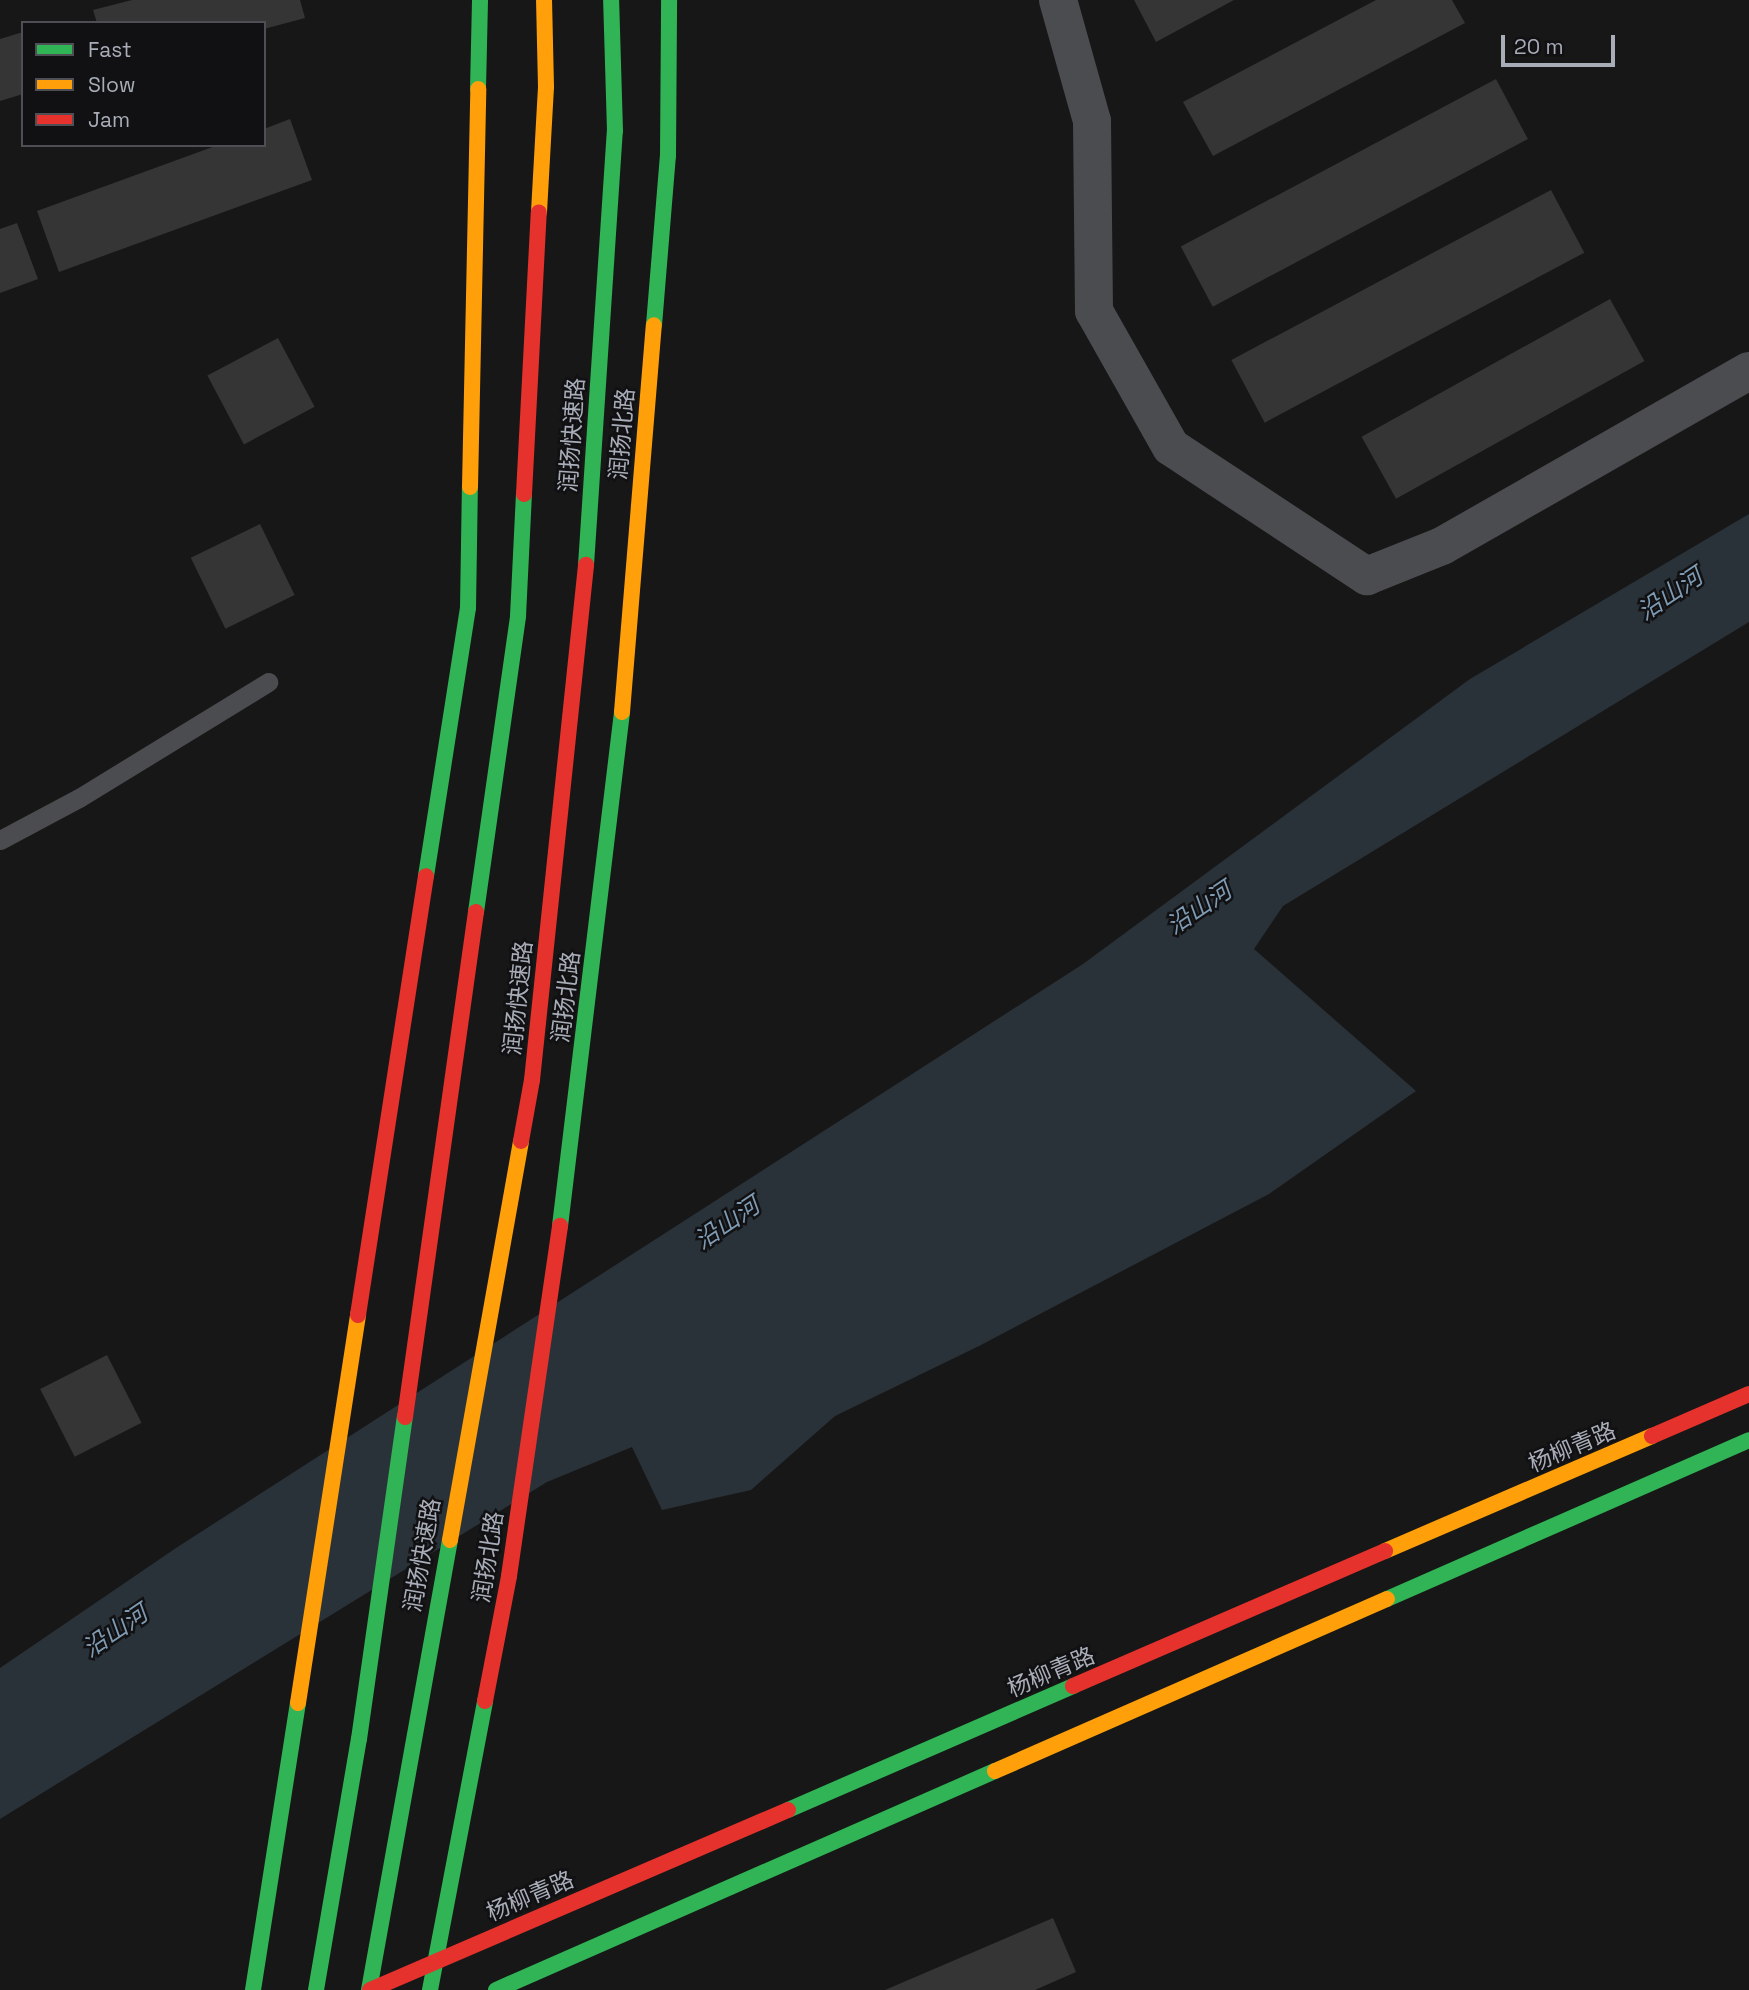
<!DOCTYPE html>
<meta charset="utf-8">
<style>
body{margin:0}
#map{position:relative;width:1749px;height:1990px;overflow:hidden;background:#171717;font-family:"Space Grotesk","Noto Sans SC",sans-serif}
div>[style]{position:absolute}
.water>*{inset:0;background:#2a3239}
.building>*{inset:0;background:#353536;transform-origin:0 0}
.lane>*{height:19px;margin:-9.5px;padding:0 9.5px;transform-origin:9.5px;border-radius:9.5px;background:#4b4c50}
.street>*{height:38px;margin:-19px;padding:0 19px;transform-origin:19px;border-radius:19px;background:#4b4c50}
.fast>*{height:16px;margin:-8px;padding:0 8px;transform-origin:8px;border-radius:8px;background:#30b455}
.slow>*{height:16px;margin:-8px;padding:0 8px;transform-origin:8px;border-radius:8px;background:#ff9f0a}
.jam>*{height:16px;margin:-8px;padding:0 8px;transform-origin:8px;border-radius:8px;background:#e5322d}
span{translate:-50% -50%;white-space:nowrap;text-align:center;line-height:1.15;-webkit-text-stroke:5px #111113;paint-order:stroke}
.street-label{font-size:23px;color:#a8adb8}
.water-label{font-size:24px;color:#7f9bb3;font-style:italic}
.legend{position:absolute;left:21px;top:21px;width:245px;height:126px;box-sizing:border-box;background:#111113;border:2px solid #4d4f55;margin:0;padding:9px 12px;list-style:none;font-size:21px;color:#a8adb8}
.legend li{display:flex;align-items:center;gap:14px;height:35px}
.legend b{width:35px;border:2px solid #4d4f55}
.scale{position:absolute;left:1501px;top:35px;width:114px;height:32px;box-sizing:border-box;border:4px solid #a8adb8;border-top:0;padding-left:9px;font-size:21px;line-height:24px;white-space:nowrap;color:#a8adb8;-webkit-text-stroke:5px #111113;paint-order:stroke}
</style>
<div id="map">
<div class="water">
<i style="clip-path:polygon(1749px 514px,1749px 622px,1283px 906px,1254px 949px,1416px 1091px,1269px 1194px,979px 1346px,835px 1416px,751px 1490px,662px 1510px,632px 1447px,547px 1482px,0 1819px,0 1668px,176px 1548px,1083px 964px,1470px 679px)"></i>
</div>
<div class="building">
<i style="clip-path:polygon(132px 0,300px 0,305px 18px,264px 29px,264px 23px,97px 23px,93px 10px)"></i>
<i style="clip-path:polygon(1134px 0,1234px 0,1156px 42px)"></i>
<i style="clip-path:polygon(1376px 0,1452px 0,1465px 23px,1213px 156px,1183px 102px)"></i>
<i style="clip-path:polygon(23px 32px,23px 94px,0 101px,0 39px)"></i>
<i style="left:1496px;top:79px;width:68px;height:357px;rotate:62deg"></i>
<i style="clip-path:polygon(290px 119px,312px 180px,59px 272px,37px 211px,218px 145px,264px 145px,264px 129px)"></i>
<i style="left:1551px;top:190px;width:71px;height:362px;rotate:62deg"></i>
<i style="clip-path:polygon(17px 223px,38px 279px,0 293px,0 229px)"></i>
<i style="left:1610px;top:299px;width:71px;height:284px;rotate:61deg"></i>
<i style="left:278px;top:338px;width:78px;height:80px;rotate:62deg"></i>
<i style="left:260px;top:524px;width:79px;height:77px;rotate:64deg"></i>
<i style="left:107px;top:1355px;width:76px;height:75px;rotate:63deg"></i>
<i style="clip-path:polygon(1053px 1918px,1076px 1972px,1035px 1990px,885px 1990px)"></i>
</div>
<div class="lane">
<i style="left:0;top:840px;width:89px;rotate:-28deg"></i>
<i style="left:79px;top:798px;width:222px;rotate:-31.5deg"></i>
</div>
<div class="street">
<i style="left:1058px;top:0;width:126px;rotate:74.3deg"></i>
<i style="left:1092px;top:121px;width:190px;rotate:89.4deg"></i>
<i style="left:1094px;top:311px;width:156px;rotate:60.5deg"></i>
<i style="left:1171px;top:447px;width:235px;rotate:33.4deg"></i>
<i style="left:1367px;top:576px;width:81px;rotate:-21.8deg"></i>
<i style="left:1442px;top:546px;width:353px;rotate:-29.7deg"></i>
</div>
<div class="fast">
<i style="left:478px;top:89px;width:89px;rotate:-88.7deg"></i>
<i style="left:654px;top:325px;width:170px;rotate:-85.3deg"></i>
<i style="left:668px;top:156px;width:156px;rotate:-89.6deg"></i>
<i style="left:586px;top:565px;width:435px;rotate:-86.2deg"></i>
<i style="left:615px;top:131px;width:131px;rotate:-91.7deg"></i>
<i style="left:426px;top:876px;width:271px;rotate:-81.1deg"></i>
<i style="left:468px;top:608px;width:121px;rotate:-89.1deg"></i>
<i style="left:476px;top:912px;width:299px;rotate:-81.9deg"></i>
<i style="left:518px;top:616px;width:122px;rotate:-87.2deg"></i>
<i style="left:560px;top:1226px;width:518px;rotate:-83.12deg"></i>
<i style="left:1387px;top:1599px;width:395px;rotate:-23.7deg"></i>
<i style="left:788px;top:1810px;width:311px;rotate:-23.5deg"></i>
<i style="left:253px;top:1990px;width:291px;rotate:-81.1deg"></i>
<i style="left:316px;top:1990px;width:255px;rotate:-80.3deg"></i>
<i style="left:359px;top:1739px;width:325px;rotate:-81.9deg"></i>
<i style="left:369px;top:1990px;width:457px;rotate:-79.8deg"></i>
<i style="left:430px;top:1990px;width:294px;rotate:-79.2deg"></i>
<i style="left:496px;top:1990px;width:545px;rotate:-23.7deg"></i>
</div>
<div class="slow">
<i style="left:539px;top:212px;width:125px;rotate:-86.8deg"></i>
<i style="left:546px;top:87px;width:87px;rotate:-91.3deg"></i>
<i style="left:470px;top:487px;width:398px;rotate:-88.8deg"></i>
<i style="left:622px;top:712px;width:388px;rotate:-85.3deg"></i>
<i style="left:450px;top:1540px;width:405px;rotate:-79.9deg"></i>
<i style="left:1385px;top:1551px;width:291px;rotate:-23.3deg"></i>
<i style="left:298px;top:1703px;width:393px;rotate:-81.2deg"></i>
<i style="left:995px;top:1771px;width:428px;rotate:-23.7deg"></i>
</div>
<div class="jam">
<i style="left:524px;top:494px;width:282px;rotate:-87deg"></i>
<i style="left:521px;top:1141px;width:62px;rotate:-79.8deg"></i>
<i style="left:532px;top:1080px;width:518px;rotate:-84.01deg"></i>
<i style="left:358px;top:1315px;width:444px;rotate:-81.2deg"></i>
<i style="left:405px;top:1417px;width:510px;rotate:-82deg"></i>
<i style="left:1652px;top:1436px;width:106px;rotate:-23.4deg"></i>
<i style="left:1073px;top:1686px;width:340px;rotate:-23.4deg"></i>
<i style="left:485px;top:1701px;width:127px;rotate:-79.1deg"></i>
<i style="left:509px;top:1576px;width:354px;rotate:-81.7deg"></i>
<i style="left:370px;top:1990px;width:455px;rotate:-23.3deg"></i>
</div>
<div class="street-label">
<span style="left:622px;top:434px;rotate:-85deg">润扬北路</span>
<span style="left:572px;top:435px;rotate:-86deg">润扬快速路</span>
<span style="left:566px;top:997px;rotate:-83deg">润扬北路</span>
<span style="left:518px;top:998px;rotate:-84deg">润扬快速路</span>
<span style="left:1572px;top:1447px;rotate:-23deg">杨柳青路</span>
<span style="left:422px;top:1555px;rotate:-80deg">润扬快速路</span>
<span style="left:488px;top:1557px;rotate:-81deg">润扬北路</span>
<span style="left:1051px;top:1672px;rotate:-23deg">杨柳青路</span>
<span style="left:530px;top:1896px;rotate:-23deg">杨柳青路</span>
</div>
<div class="water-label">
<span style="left:1670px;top:594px;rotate:-34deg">沿山河</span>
<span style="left:1199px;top:908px;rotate:-34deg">沿山河</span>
<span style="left:727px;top:1223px;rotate:-34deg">沿山河</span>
<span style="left:115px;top:1631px;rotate:-34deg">沿山河</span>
</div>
<ul class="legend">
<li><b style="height:9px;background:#30b455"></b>Fast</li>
<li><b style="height:9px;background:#ff9f0a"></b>Slow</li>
<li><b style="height:9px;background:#e5322d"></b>Jam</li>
</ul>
<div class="scale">20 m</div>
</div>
